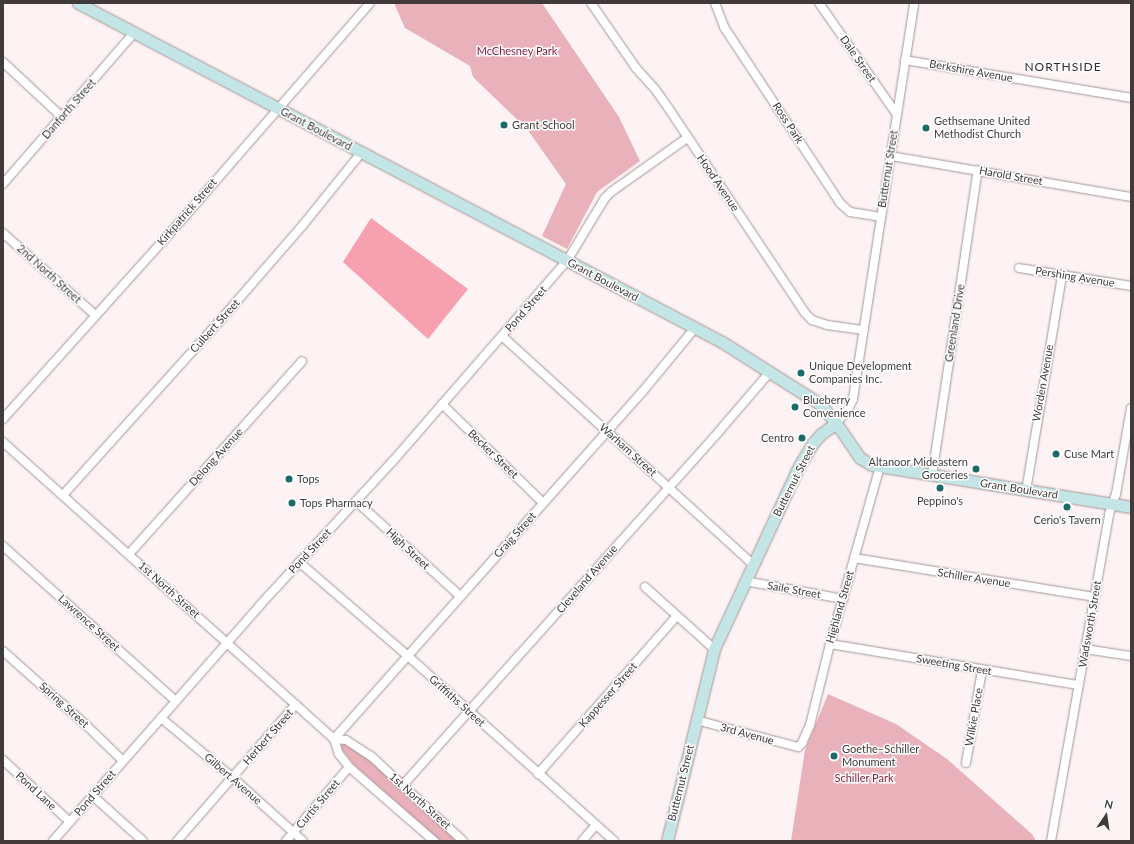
<!DOCTYPE html>
<meta charset="utf-8">
<style>
body{margin:0}
#map{position:relative;width:1134px;height:844px;overflow:hidden;background:#fef3f4;font-family:Lato,sans-serif}
div>[style]{position:absolute}
.green>*{inset:0;background:#e9b1ba}
.forest>*{inset:0;background:#f6a0b0}
.roads{filter:drop-shadow(0 0 1px #a59597) drop-shadow(0 0 1px #a59597)}
.street>*{height:8px;margin:-4px;padding:0 4px;transform-origin:4px;border-radius:4px;background:#fff}
.secondary>*{height:11px;margin:-5.5px;padding:0 5.5px;transform-origin:5.5px;border-radius:5.5px;background:#c4e5e5}
.dots>*{width:11px;height:11px;translate:-50% -50%;box-sizing:border-box;border:2px solid #fff;border-radius:50%}
span{translate:-50% -50%;white-space:nowrap;text-align:center;line-height:1.15;-webkit-text-stroke:3px #fff;paint-order:stroke}
.park-label{font-size:11px;color:#82203d}
.street-label{font-size:11px;color:#413a3b}
.poi-label{font-size:11px;color:#413a3b}
.left{translate:0 -50%;text-align:left}
.right{translate:-100% -50%;text-align:right}
.neighbourhood-label{font-size:12px;color:#372a2c;letter-spacing:1px}
.frame{position:absolute;inset:0;border:4px solid #413a3b;pointer-events:none}
.north{position:absolute;left:1086px;top:796px;width:40px;height:40px;-webkit-text-stroke:3px #fff;paint-order:stroke;rotate:13deg;font-size:11px;font-weight:700;line-height:16px;text-align:center;color:#413a3b}
.north::after{content:'';display:block;margin:auto;width:14px;height:18px;background:#413a3b;clip-path:polygon(50% 0,100% 100%,50% 72%,0 100%)}
</style>
<div id="map">
<div class="green">
<i style="clip-path:polygon(394px 3px,542px 3px,619px 117px,640px 161px,597px 192px,567px 249px,542px 236px,566px 184px,527px 129px,473px 77px,470px 66px,405px 28px)"></i>
<i style="clip-path:polygon(828px 694px,896px 724px,947px 759px,1032px 834px,1036px 841px,791px 841px,805px 750px)"></i>
<i style="clip-path:polygon(343px 743px,360px 751px,459px 841px,440px 841px,428px 831px,353px 764px,341px 748px)"></i>
</div>
<div class="forest">
<i style="clip-path:polygon(371px 218px,468px 289px,428px 339px,343px 262px)"></i>
</div>
<div class="roads">
<div class="street">
<i style="left:591px;top:3px;width:79px;rotate:55.3deg"></i>
<i style="left:636px;top:68px;width:28px;rotate:48deg"></i>
<i style="left:655px;top:89px;width:24px;rotate:55deg"></i>
<i style="left:669px;top:109px;width:245px;rotate:56.3deg"></i>
<i style="left:805px;top:313px;width:10px;rotate:45deg"></i>
<i style="left:812px;top:320px;width:16px;rotate:18deg"></i>
<i style="left:827px;top:325px;width:37px;rotate:8deg"></i>
<i style="left:715px;top:3px;width:26px;rotate:69deg"></i>
<i style="left:724px;top:27px;width:211px;rotate:56.6deg"></i>
<i style="left:840px;top:203px;width:13px;rotate:42deg"></i>
<i style="left:850px;top:212px;width:31px;rotate:9deg"></i>
<i style="left:819px;top:3px;width:136px;rotate:55.1deg"></i>
<i style="left:905px;top:60px;width:229px;rotate:9.5deg"></i>
<i style="left:3px;top:62px;width:81px;rotate:43deg"></i>
<i style="left:891px;top:156px;width:243px;rotate:9.7deg"></i>
<i style="left:3px;top:184px;width:200px;rotate:-49.1deg"></i>
<i style="left:3px;top:233px;width:123px;rotate:41.7deg"></i>
<i style="left:1019px;top:268px;width:113px;rotate:9.1deg"></i>
<i style="left:502px;top:336px;width:339px;rotate:42.3deg"></i>
<i style="left:442px;top:404px;width:141px;rotate:44.4deg"></i>
<i style="left:3px;top:419px;width:273px;rotate:-48.1deg"></i>
<i style="left:185px;top:216px;width:282px;rotate:-49deg"></i>
<i style="left:836px;top:423px;width:16px;rotate:-47deg"></i>
<i style="left:847px;top:411px;width:13px;rotate:-63deg"></i>
<i style="left:853px;top:399px;width:401px;rotate:-81.2deg"></i>
<i style="left:3px;top:442px;width:445px;rotate:41.9deg"></i>
<i style="left:334px;top:739px;width:16px;rotate:72deg"></i>
<i style="left:339px;top:754px;width:16px;rotate:52deg"></i>
<i style="left:349px;top:767px;width:113px;rotate:41deg"></i>
<i style="left:932px;top:476px;width:309px;rotate:-81.5deg"></i>
<i style="left:1026px;top:491px;width:219px;rotate:-80.5deg"></i>
<i style="left:63px;top:495px;width:239px;rotate:-48deg"></i>
<i style="left:223px;top:317px;width:122px;rotate:-49deg"></i>
<i style="left:303px;top:225px;width:92px;rotate:-51.1deg"></i>
<i style="left:356px;top:501px;width:141px;rotate:42.4deg"></i>
<i style="left:3px;top:546px;width:232px;rotate:41.9deg"></i>
<i style="left:129px;top:554px;width:259px;rotate:-48.1deg"></i>
<i style="left:854px;top:558px;width:243px;rotate:9.2deg"></i>
<i style="left:299px;top:562px;width:144px;rotate:40.8deg"></i>
<i style="left:408px;top:656px;width:277px;rotate:41.9deg"></i>
<i style="left:745px;top:581px;width:100px;rotate:10.4deg"></i>
<i style="left:645px;top:587px;width:93px;rotate:41.9deg"></i>
<i style="left:830px;top:644px;width:252px;rotate:9.4deg"></i>
<i style="left:1085px;top:649px;width:47px;rotate:8.7deg"></i>
<i style="left:3px;top:651px;width:110px;rotate:41.7deg"></i>
<i style="left:85px;top:724px;width:53px;rotate:44.2deg"></i>
<i style="left:161px;top:718px;width:94px;rotate:39.8deg"></i>
<i style="left:233px;top:778px;width:94px;rotate:42deg"></i>
<i style="left:696px;top:720px;width:106px;rotate:14.8deg"></i>
<i style="left:798px;top:747px;width:6px;rotate:-45deg"></i>
<i style="left:802px;top:743px;width:20px;rotate:-66deg"></i>
<i style="left:810px;top:725px;width:83px;rotate:-76.1deg"></i>
<i style="left:830px;top:644px;width:185px;rotate:-74.3deg"></i>
<i style="left:334px;top:739px;width:465px;rotate:-48.4deg"></i>
<i style="left:643px;top:391px;width:82px;rotate:-50.5deg"></i>
<i style="left:334px;top:739px;width:12px;rotate:5deg"></i>
<i style="left:346px;top:740px;width:31px;rotate:33deg"></i>
<i style="left:372px;top:757px;width:124px;rotate:42.7deg"></i>
<i style="left:3px;top:760px;width:91px;rotate:42.8deg"></i>
<i style="left:966px;top:763px;width:94px;rotate:-80.2deg"></i>
<i style="left:538px;top:774px;width:210px;rotate:-48.7deg"></i>
<i style="left:403px;top:785px;width:476px;rotate:-48.2deg"></i>
<i style="left:720px;top:430px;width:77px;rotate:-49.2deg"></i>
<i style="left:93px;top:796px;width:67px;rotate:42deg"></i>
<i style="left:53px;top:841px;width:314px;rotate:-48.7deg"></i>
<i style="left:260px;top:605px;width:195px;rotate:-47.3deg"></i>
<i style="left:392px;top:462px;width:267px;rotate:-49deg"></i>
<i style="left:567px;top:261px;width:74px;rotate:-58.9deg"></i>
<i style="left:605px;top:198px;width:8px;rotate:-45deg"></i>
<i style="left:611px;top:192px;width:93px;rotate:-35.4deg"></i>
<i style="left:177px;top:841px;width:181px;rotate:-49deg"></i>
<i style="left:286px;top:841px;width:97px;rotate:-49.6deg"></i>
<i style="left:582px;top:841px;width:21px;rotate:-49deg"></i>
<i style="left:1051px;top:841px;width:332px;rotate:-79.9deg"></i>
<i style="left:1109px;top:514px;width:21px;rotate:-71deg"></i>
<i style="left:1116px;top:494px;width:87px;rotate:-80.1deg"></i>
</div>
<div class="secondary">
<i style="left:78px;top:3px;width:728px;rotate:27.76deg"></i>
<i style="left:722px;top:342px;width:116px;rotate:32.3deg"></i>
<i style="left:820px;top:404px;width:25px;rotate:50deg"></i>
<i style="left:836px;top:423px;width:42px;rotate:55.6deg"></i>
<i style="left:860px;top:458px;width:14px;rotate:30deg"></i>
<i style="left:872px;top:465px;width:262px;rotate:9.2deg"></i>
<i style="left:667px;top:841px;width:198px;rotate:-76.2deg"></i>
<i style="left:714px;top:649px;width:202px;rotate:-65.1deg"></i>
<i style="left:799px;top:466px;width:26px;rotate:-59deg"></i>
<i style="left:812px;top:444px;width:13px;rotate:-48deg"></i>
<i style="left:821px;top:434px;width:19px;rotate:-36deg"></i>
</div>
</div>
<div class="dots">
<i style="left:504px;top:125px;background:#1c6968"></i>
<i style="left:926px;top:128px;background:#1c6968"></i>
<i style="left:801px;top:373px;background:#1c6968"></i>
<i style="left:795px;top:407px;background:#1c6968"></i>
<i style="left:802px;top:438px;background:#1c6968"></i>
<i style="left:1056px;top:454px;background:#1c6968"></i>
<i style="left:976px;top:469px;background:#1c6968"></i>
<i style="left:289px;top:479px;background:#1c6968"></i>
<i style="left:940px;top:488px;background:#1c6968"></i>
<i style="left:292px;top:503px;background:#1c6968"></i>
<i style="left:1067px;top:507px;background:#1c6968"></i>
<i style="left:834px;top:756px;background:#1c6968"></i>
</div>
<div class="park-label">
<span style="left:517px;top:51px">McChesney Park</span>
<span style="left:864px;top:778px">Schiller Park</span>
</div>
<div class="street-label">
<span style="left:858px;top:59px;rotate:55deg">Dale Street</span>
<span style="left:971px;top:71px;rotate:10deg">Berkshire Avenue</span>
<span style="left:69px;top:109px;rotate:-49deg">Danforth Street</span>
<span style="left:788px;top:123px;rotate:57deg">Ross Park</span>
<span style="left:316px;top:129px;rotate:28deg">Grant Boulevard</span>
<span style="left:888px;top:169px;rotate:-81deg">Butternut Street</span>
<span style="left:1011px;top:176px;rotate:10deg">Harold Street</span>
<span style="left:718px;top:183px;rotate:56deg">Hood Avenue</span>
<span style="left:187px;top:212px;rotate:-49deg">Kirkpatrick Street</span>
<span style="left:49px;top:274px;rotate:42deg">2nd North Street</span>
<span style="left:1075px;top:277px;rotate:9deg">Pershing Avenue</span>
<span style="left:603px;top:280px;rotate:28deg">Grant Boulevard</span>
<span style="left:526px;top:309px;rotate:-49deg">Pond Street</span>
<span style="left:955px;top:323px;rotate:-81deg">Greenland Drive</span>
<span style="left:215px;top:326px;rotate:-48deg">Culbert Street</span>
<span style="left:1043px;top:383px;rotate:-80deg">Worden Avenue</span>
<span style="left:628px;top:450px;rotate:42deg">Warham Street</span>
<span style="left:493px;top:454px;rotate:44deg">Becker Street</span>
<span style="left:216px;top:457px;rotate:-48deg">Delong Avenue</span>
<span style="left:794px;top:481px;rotate:-63deg">Butternut Street</span>
<span style="left:1019px;top:489px;rotate:9deg">Grant Boulevard</span>
<span style="left:515px;top:535px;rotate:-48deg">Craig Street</span>
<span style="left:408px;top:549px;rotate:43deg">High Street</span>
<span style="left:310px;top:551px;rotate:-47deg">Pond Street</span>
<span style="left:974px;top:578px;rotate:9deg">Schiller Avenue</span>
<span style="left:587px;top:579px;rotate:-49deg">Cleveland Avenue</span>
<span style="left:169px;top:590px;rotate:42deg">1st North Street</span>
<span style="left:794px;top:590px;rotate:10deg">Saile Street</span>
<span style="left:840px;top:607px;rotate:-74deg">Highland Street</span>
<span style="left:89px;top:623px;rotate:42deg">Lawrence Street</span>
<span style="left:1090px;top:624px;rotate:-80deg">Wadsworth Street</span>
<span style="left:954px;top:665px;rotate:10deg">Sweeting Street</span>
<span style="left:608px;top:695px;rotate:-49deg">Kappesser Street</span>
<span style="left:457px;top:701px;rotate:42deg">Griffiths Street</span>
<span style="left:64px;top:705px;rotate:42deg">Spring Street</span>
<span style="left:974px;top:717px;rotate:-80deg">Wilkie Place</span>
<span style="left:747px;top:734px;rotate:15deg">3rd Avenue</span>
<span style="left:268px;top:737px;rotate:-49deg">Herbert Street</span>
<span style="left:233px;top:779px;rotate:41deg">Gilbert Avenue</span>
<span style="left:681px;top:783px;rotate:-76deg">Butternut Street</span>
<span style="left:36px;top:791px;rotate:43deg">Pond Lane</span>
<span style="left:95px;top:793px;rotate:-49deg">Pond Street</span>
<span style="left:420px;top:801px;rotate:42deg">1st North Street</span>
<span style="left:318px;top:804px;rotate:-50deg">Curtis Street</span>
</div>
<div class="poi-label">
<span class="left" style="left:934px;top:128px">Gethsemane United<br>Methodist Church</span>
<span class="left" style="left:512px;top:125px">Grant School</span>
<span class="left" style="left:809px;top:373px">Unique Development<br>Companies Inc.</span>
<span class="left" style="left:803px;top:407px">Blueberry<br>Convenience</span>
<span class="right" style="left:794px;top:438px">Centro</span>
<span class="left" style="left:1064px;top:454px">Cuse Mart</span>
<span class="right" style="left:968px;top:469px">Altanoor Mideastern<br>Groceries</span>
<span class="left" style="left:297px;top:479px">Tops</span>
<span style="left:940px;top:501px">Peppino's</span>
<span class="left" style="left:300px;top:503px">Tops Pharmacy</span>
<span style="left:1067px;top:520px">Cerio's Tavern</span>
<span class="left" style="left:842px;top:756px">Goethe–Schiller<br>Monument</span>
</div>
<div class="neighbourhood-label">
<span style="left:1063px;top:67px">NORTHSIDE</span>
</div>
<div class="frame"></div>
<div class="north">N</div>
</div>
